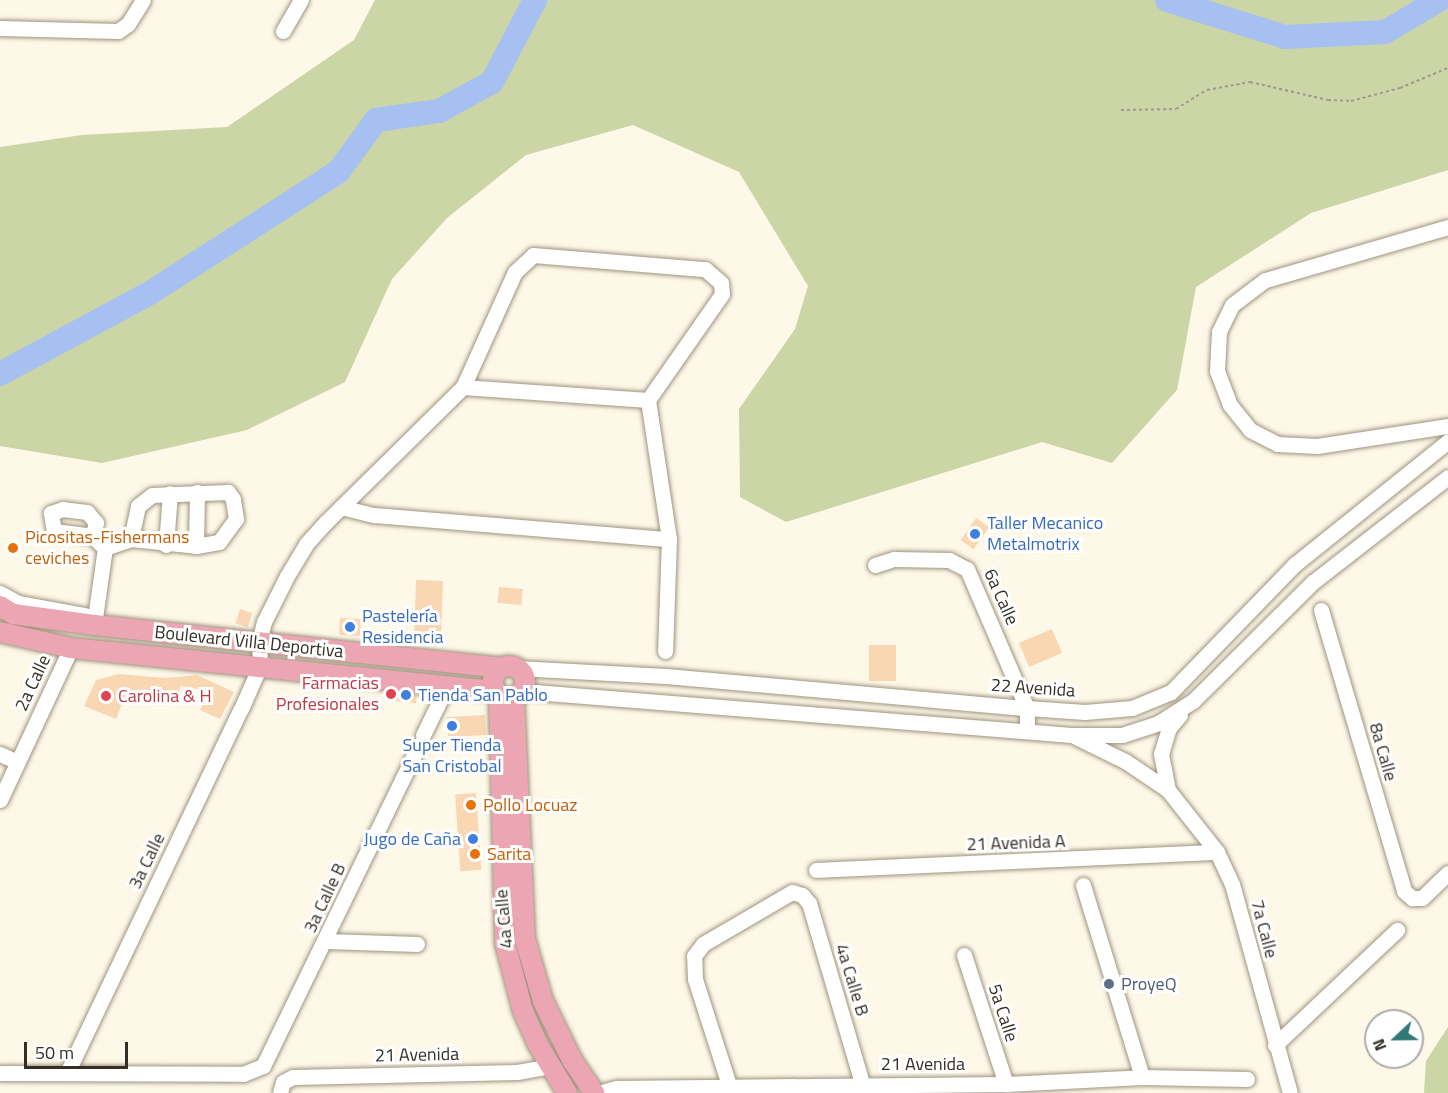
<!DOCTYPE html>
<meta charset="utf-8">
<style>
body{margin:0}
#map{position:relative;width:1448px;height:1093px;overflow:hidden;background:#fef8e9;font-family:"Titillium Web",sans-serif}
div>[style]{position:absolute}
.green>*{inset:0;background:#cbd5a5}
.river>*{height:24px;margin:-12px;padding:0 12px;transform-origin:12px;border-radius:12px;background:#a6c0f1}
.building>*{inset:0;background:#fad7b3;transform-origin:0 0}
.path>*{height:2px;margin-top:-1px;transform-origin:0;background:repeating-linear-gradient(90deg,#9e998d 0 3px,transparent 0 6px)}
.roads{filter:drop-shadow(0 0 2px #9e947e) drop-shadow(0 0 2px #9e947e)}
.minor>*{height:15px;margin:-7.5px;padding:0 7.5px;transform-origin:7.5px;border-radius:7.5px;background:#fff}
.major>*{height:20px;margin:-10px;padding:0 10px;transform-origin:10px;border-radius:10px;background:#eba5b3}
.major>.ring{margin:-10px;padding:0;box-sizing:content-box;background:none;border:20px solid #eba5b3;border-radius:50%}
.dots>*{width:16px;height:16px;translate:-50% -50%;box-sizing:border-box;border:3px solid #fff;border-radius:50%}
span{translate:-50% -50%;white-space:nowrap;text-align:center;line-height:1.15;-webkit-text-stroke:6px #fff;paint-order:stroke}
.shop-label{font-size:18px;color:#366cbe}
.left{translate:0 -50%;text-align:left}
.right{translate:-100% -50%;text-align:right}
.food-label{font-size:18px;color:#c56008}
.street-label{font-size:18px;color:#332f26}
.health-label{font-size:18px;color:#be3a42}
.service-label{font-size:18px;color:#4e5e75}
.north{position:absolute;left:1364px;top:1009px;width:60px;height:60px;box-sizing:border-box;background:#fff;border:2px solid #adaca8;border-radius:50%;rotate:248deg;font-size:16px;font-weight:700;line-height:24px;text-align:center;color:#332f26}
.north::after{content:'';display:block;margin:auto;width:21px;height:27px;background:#317974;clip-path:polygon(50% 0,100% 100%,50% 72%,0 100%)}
.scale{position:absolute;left:24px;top:1042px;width:104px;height:27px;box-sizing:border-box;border:3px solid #332f26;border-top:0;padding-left:8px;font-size:18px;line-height:21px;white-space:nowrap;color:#332f26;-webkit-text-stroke:4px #fff;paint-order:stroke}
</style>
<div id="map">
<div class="green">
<i style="clip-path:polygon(375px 0,1448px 0,1448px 170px,1311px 213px,1196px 287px,1177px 390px,1112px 463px,1042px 442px,786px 522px,740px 497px,739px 409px,795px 329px,808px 286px,739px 172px,633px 125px,526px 155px,447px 218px,392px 279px,345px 382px,247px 430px,102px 463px,0 446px,0 147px,82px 135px,227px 127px,354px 40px)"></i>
<i style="clip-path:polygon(1448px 1027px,1448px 1093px,1424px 1093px,1426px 1061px)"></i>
</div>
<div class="river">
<i style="left:1167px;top:0;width:124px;rotate:17.4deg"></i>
<i style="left:1285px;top:37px;width:100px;rotate:-2.9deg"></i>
<i style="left:1385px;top:32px;width:63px;rotate:-30.7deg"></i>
<i style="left:0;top:374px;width:170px;rotate:-28.4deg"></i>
<i style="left:150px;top:293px;width:225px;rotate:-32.8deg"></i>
<i style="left:339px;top:171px;width:63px;rotate:-54deg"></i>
<i style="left:376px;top:120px;width:64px;rotate:-8.1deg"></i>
<i style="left:439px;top:111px;width:60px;rotate:-28.7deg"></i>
<i style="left:492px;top:82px;width:93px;rotate:-62.3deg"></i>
</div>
<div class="building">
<i style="left:976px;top:518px;width:16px;height:27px;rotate:35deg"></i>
<i style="left:416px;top:580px;width:27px;height:58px;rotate:2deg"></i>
<i style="left:499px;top:587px;width:24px;height:16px;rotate:5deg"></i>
<i style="left:240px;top:609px;width:13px;height:15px;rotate:18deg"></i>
<i style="left:340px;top:618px;width:21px;height:17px;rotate:3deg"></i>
<i style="left:1052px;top:629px;width:26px;height:36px;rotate:67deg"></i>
<i style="left:869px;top:645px;width:27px;height:36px"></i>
<i style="clip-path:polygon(119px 674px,166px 678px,197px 675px,234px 692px,220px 719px,200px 710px,209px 691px,181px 686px,176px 698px,165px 693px,128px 690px,116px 719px,84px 706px,96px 680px)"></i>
<i style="left:386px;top:692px;width:31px;height:8px;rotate:6deg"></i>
<i style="left:485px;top:715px;width:20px;height:38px;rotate:87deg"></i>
<i style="left:476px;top:793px;width:77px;height:21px;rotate:86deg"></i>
</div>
<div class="path">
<i style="left:1121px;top:110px;width:55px;rotate:-1deg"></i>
<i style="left:1176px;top:109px;width:36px;rotate:-32deg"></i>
<i style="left:1207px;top:90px;width:44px;rotate:-10.5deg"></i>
<i style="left:1250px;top:82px;width:80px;rotate:13deg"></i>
<i style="left:1328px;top:100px;width:23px;rotate:2deg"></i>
<i style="left:1351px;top:101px;width:51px;rotate:-14.9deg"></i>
<i style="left:1400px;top:88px;width:52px;rotate:-22.6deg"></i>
</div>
<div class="roads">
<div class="minor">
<i style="left:0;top:28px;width:118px;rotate:1.5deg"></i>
<i style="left:118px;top:31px;width:12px;rotate:-35deg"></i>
<i style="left:128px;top:24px;width:28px;rotate:-58deg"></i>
<i style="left:283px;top:31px;width:36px;rotate:-60deg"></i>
<i style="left:1448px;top:227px;width:191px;rotate:163.8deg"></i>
<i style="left:1265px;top:280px;width:41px;rotate:142.9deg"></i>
<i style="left:1232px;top:305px;width:30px;rotate:116deg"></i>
<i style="left:1219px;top:332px;width:39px;rotate:93deg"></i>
<i style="left:1217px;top:371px;width:36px;rotate:69deg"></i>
<i style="left:1230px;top:405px;width:32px;rotate:51deg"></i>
<i style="left:1250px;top:430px;width:30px;rotate:27deg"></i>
<i style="left:1277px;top:444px;width:40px;rotate:2.9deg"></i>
<i style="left:1317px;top:446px;width:133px;rotate:-8.7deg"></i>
<i style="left:463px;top:387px;width:185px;rotate:4deg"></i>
<i style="left:341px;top:507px;width:34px;rotate:14deg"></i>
<i style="left:374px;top:515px;width:296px;rotate:4.7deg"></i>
<i style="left:92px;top:536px;width:14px;rotate:-73deg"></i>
<i style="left:96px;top:523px;width:14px;rotate:-129deg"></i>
<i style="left:87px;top:512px;width:24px;rotate:-173deg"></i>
<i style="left:63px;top:509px;width:13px;rotate:162deg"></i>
<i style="left:51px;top:513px;width:18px;rotate:81deg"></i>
<i style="left:54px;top:531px;width:38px;rotate:7deg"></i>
<i style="left:92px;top:536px;width:18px;rotate:43deg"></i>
<i style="left:166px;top:545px;width:52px;rotate:-85.6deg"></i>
<i style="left:196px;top:546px;width:54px;rotate:-88.9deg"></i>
<i style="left:875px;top:565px;width:20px;rotate:-18deg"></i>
<i style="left:894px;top:559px;width:55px;rotate:1deg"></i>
<i style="left:949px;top:560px;width:20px;rotate:27deg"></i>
<i style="left:967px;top:569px;width:151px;rotate:66.7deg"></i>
<i style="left:1027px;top:708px;width:23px;rotate:90deg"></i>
<i style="left:0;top:593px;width:21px;rotate:29deg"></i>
<i style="left:18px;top:603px;width:68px;rotate:10.2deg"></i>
<i style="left:1321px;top:610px;width:293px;rotate:73.5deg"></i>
<i style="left:1404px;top:891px;width:11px;rotate:41deg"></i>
<i style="left:1412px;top:898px;width:10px"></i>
<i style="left:1422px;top:898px;width:36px;rotate:-44deg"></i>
<i style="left:94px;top:625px;width:78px;rotate:-81.9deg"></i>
<i style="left:105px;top:548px;width:28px;rotate:-19deg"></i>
<i style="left:131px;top:539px;width:65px;rotate:6.1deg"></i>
<i style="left:196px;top:546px;width:23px;rotate:-10deg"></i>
<i style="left:219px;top:542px;width:29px;rotate:-54deg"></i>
<i style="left:236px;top:519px;width:20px;rotate:-99deg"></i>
<i style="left:233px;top:499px;width:9px;rotate:-126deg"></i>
<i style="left:228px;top:492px;width:76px;rotate:177.7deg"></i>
<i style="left:152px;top:495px;width:18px;rotate:142deg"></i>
<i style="left:138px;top:506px;width:34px;rotate:102deg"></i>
<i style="left:516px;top:668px;width:150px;rotate:3.1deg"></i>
<i style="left:666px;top:676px;width:362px;rotate:5.1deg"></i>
<i style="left:1027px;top:708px;width:58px;rotate:3.9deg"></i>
<i style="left:1085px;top:712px;width:47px;rotate:-4.9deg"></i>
<i style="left:1132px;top:708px;width:42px;rotate:-22.3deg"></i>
<i style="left:1171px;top:692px;width:177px;rotate:-45.9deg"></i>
<i style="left:1294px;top:565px;width:198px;rotate:-38.8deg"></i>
<i style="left:522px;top:691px;width:551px;rotate:4.58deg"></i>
<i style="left:1071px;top:735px;width:51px"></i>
<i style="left:1122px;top:735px;width:38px;rotate:-18deg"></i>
<i style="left:1158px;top:723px;width:41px;rotate:-32.2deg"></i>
<i style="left:1193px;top:701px;width:169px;rotate:-44.8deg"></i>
<i style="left:1313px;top:582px;width:171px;rotate:-37.9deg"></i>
<i style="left:423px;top:735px;width:57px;rotate:-63.9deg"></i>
<i style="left:1076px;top:737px;width:55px;rotate:26.1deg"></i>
<i style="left:1125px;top:761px;width:52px;rotate:34deg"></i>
<i style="left:1168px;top:790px;width:79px;rotate:51.7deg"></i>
<i style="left:1217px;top:852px;width:35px;rotate:65deg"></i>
<i style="left:1232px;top:884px;width:217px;rotate:74.5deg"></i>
<i style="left:0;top:754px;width:19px;rotate:25deg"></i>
<i style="left:1168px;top:790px;width:37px;rotate:-101deg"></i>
<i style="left:1161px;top:754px;width:27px;rotate:-73deg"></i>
<i style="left:1169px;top:728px;width:17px;rotate:-50deg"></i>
<i style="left:0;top:800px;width:168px;rotate:-65deg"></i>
<i style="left:816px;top:870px;width:401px;rotate:-2.6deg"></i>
<i style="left:1083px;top:885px;width:201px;rotate:72.9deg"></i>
<i style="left:326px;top:941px;width:91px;rotate:1.9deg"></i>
<i style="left:964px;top:955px;width:136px;rotate:72deg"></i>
<i style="left:1275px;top:1045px;width:168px;rotate:-43.3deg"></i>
<i style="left:0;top:1073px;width:243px;rotate:0.2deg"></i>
<i style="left:243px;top:1074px;width:22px;rotate:-22deg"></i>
<i style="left:263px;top:1066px;width:357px;rotate:-64.1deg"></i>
<i style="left:67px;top:1073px;width:403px;rotate:-64.5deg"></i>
<i style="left:241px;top:709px;width:47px;rotate:-66.2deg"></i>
<i style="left:260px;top:666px;width:23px;rotate:-92deg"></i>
<i style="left:259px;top:643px;width:22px;rotate:-77deg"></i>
<i style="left:264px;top:622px;width:51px;rotate:-63.4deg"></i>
<i style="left:287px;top:576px;width:37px;rotate:-59deg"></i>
<i style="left:306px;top:544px;width:30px;rotate:-48deg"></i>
<i style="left:326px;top:522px;width:192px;rotate:-44.6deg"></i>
<i style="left:463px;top:387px;width:126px;rotate:-65.7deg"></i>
<i style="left:515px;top:272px;width:25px;rotate:-43deg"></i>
<i style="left:533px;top:255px;width:173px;rotate:4.7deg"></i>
<i style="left:705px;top:269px;width:21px;rotate:41deg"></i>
<i style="left:721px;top:283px;width:11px;rotate:85deg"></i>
<i style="left:722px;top:294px;width:129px;rotate:124.9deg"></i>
<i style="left:648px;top:400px;width:141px;rotate:81.4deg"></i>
<i style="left:669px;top:539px;width:112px;rotate:92deg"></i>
<i style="left:729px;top:1085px;width:111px;rotate:-107.8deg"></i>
<i style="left:695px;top:979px;width:23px;rotate:-92deg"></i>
<i style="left:694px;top:956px;width:15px;rotate:-53deg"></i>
<i style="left:703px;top:944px;width:103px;rotate:-30.3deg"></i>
<i style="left:792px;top:892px;width:10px;rotate:17deg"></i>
<i style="left:802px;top:895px;width:11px;rotate:49deg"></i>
<i style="left:809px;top:903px;width:188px;rotate:73.6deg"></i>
<i style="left:280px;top:1093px;width:11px;rotate:-75deg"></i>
<i style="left:283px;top:1082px;width:11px;rotate:-27deg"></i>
<i style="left:293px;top:1077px;width:224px;rotate:-1.3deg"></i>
<i style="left:517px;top:1072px;width:34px;rotate:-10deg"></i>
<i style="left:598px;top:1093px;width:20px;rotate:-15deg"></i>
<i style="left:617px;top:1088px;width:389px;rotate:-0.6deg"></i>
<i style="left:1006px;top:1084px;width:136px;rotate:-2.9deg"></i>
<i style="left:1142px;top:1077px;width:105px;rotate:1.1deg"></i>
</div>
<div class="major">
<i style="left:0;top:606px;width:15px;rotate:32deg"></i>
<i style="left:13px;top:614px;width:82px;rotate:7.7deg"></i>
<i style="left:94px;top:625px;width:409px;rotate:6deg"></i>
<i style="left:0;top:632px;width:73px;rotate:12.7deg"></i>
<i style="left:71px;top:648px;width:427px;rotate:5.8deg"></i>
<i class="ring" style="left:493px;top:666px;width:12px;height:12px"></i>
<i style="left:499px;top:694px;width:249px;rotate:88.6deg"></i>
<i style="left:505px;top:943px;width:70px;rotate:75.2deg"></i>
<i style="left:523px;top:1011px;width:35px;rotate:66deg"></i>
<i style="left:537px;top:1043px;width:58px;rotate:59deg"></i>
<i style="left:514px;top:697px;width:242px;rotate:87.4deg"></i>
<i style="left:525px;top:939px;width:65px;rotate:73.8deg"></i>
<i style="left:543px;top:1001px;width:66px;rotate:63.8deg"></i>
<i style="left:572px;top:1060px;width:40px;rotate:56deg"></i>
</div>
</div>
<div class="dots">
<i style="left:975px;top:534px;background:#3f7fe0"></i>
<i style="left:13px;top:548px;background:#e8710a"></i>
<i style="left:350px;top:627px;background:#3f7fe0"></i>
<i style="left:391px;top:694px;background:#e0444e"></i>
<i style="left:406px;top:695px;background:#3f7fe0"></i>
<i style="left:106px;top:696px;background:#e0444e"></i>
<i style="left:452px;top:726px;background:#3f7fe0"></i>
<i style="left:471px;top:805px;background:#e8710a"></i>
<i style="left:473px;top:839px;background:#3f7fe0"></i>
<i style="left:475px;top:854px;background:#e8710a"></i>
<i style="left:1109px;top:984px;background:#5c6f8a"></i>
</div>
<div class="shop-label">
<span class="left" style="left:987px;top:534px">Taller Mecanico<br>Metalmotrix</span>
<span class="left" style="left:362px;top:627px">Pastelería<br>Residencia</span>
<span class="left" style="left:418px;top:695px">Tienda San Pablo</span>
<span style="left:452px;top:756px">Super Tienda<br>San Cristobal</span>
<span class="right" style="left:461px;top:839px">Jugo de Caña</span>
</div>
<div class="food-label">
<span class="left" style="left:25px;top:548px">Picositas-Fishermans<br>ceviches</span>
<span class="left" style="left:483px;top:805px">Pollo Locuaz</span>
<span class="left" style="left:487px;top:854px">Sarita</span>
</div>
<div class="street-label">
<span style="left:1001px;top:597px;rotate:66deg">6a Calle</span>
<span style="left:249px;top:642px;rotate:6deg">Boulevard Villa Deportiva</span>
<span style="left:33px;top:683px;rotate:-65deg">2a Calle</span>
<span style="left:1033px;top:688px;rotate:4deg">22 Avenida</span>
<span style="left:1383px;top:752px;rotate:74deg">8a Calle</span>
<span style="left:1016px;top:843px;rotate:-2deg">21 Avenida A</span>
<span style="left:147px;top:861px;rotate:-64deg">3a Calle</span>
<span style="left:325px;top:898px;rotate:-65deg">3a Calle B</span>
<span style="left:504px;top:919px;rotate:-95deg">4a Calle</span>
<span style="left:1264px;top:929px;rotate:75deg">7a Calle</span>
<span style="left:852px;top:980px;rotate:73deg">4a Calle B</span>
<span style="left:1003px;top:1013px;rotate:72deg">5a Calle</span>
<span style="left:417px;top:1055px;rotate:-1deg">21 Avenida</span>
<span style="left:923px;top:1064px">21 Avenida</span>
</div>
<div class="health-label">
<span class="right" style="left:379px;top:694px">Farmacias<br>Profesionales</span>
<span class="left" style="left:118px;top:696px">Carolina &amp; H</span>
</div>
<div class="service-label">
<span class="left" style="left:1121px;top:984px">ProyeQ</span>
</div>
<div class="north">N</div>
<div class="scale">50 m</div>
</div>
